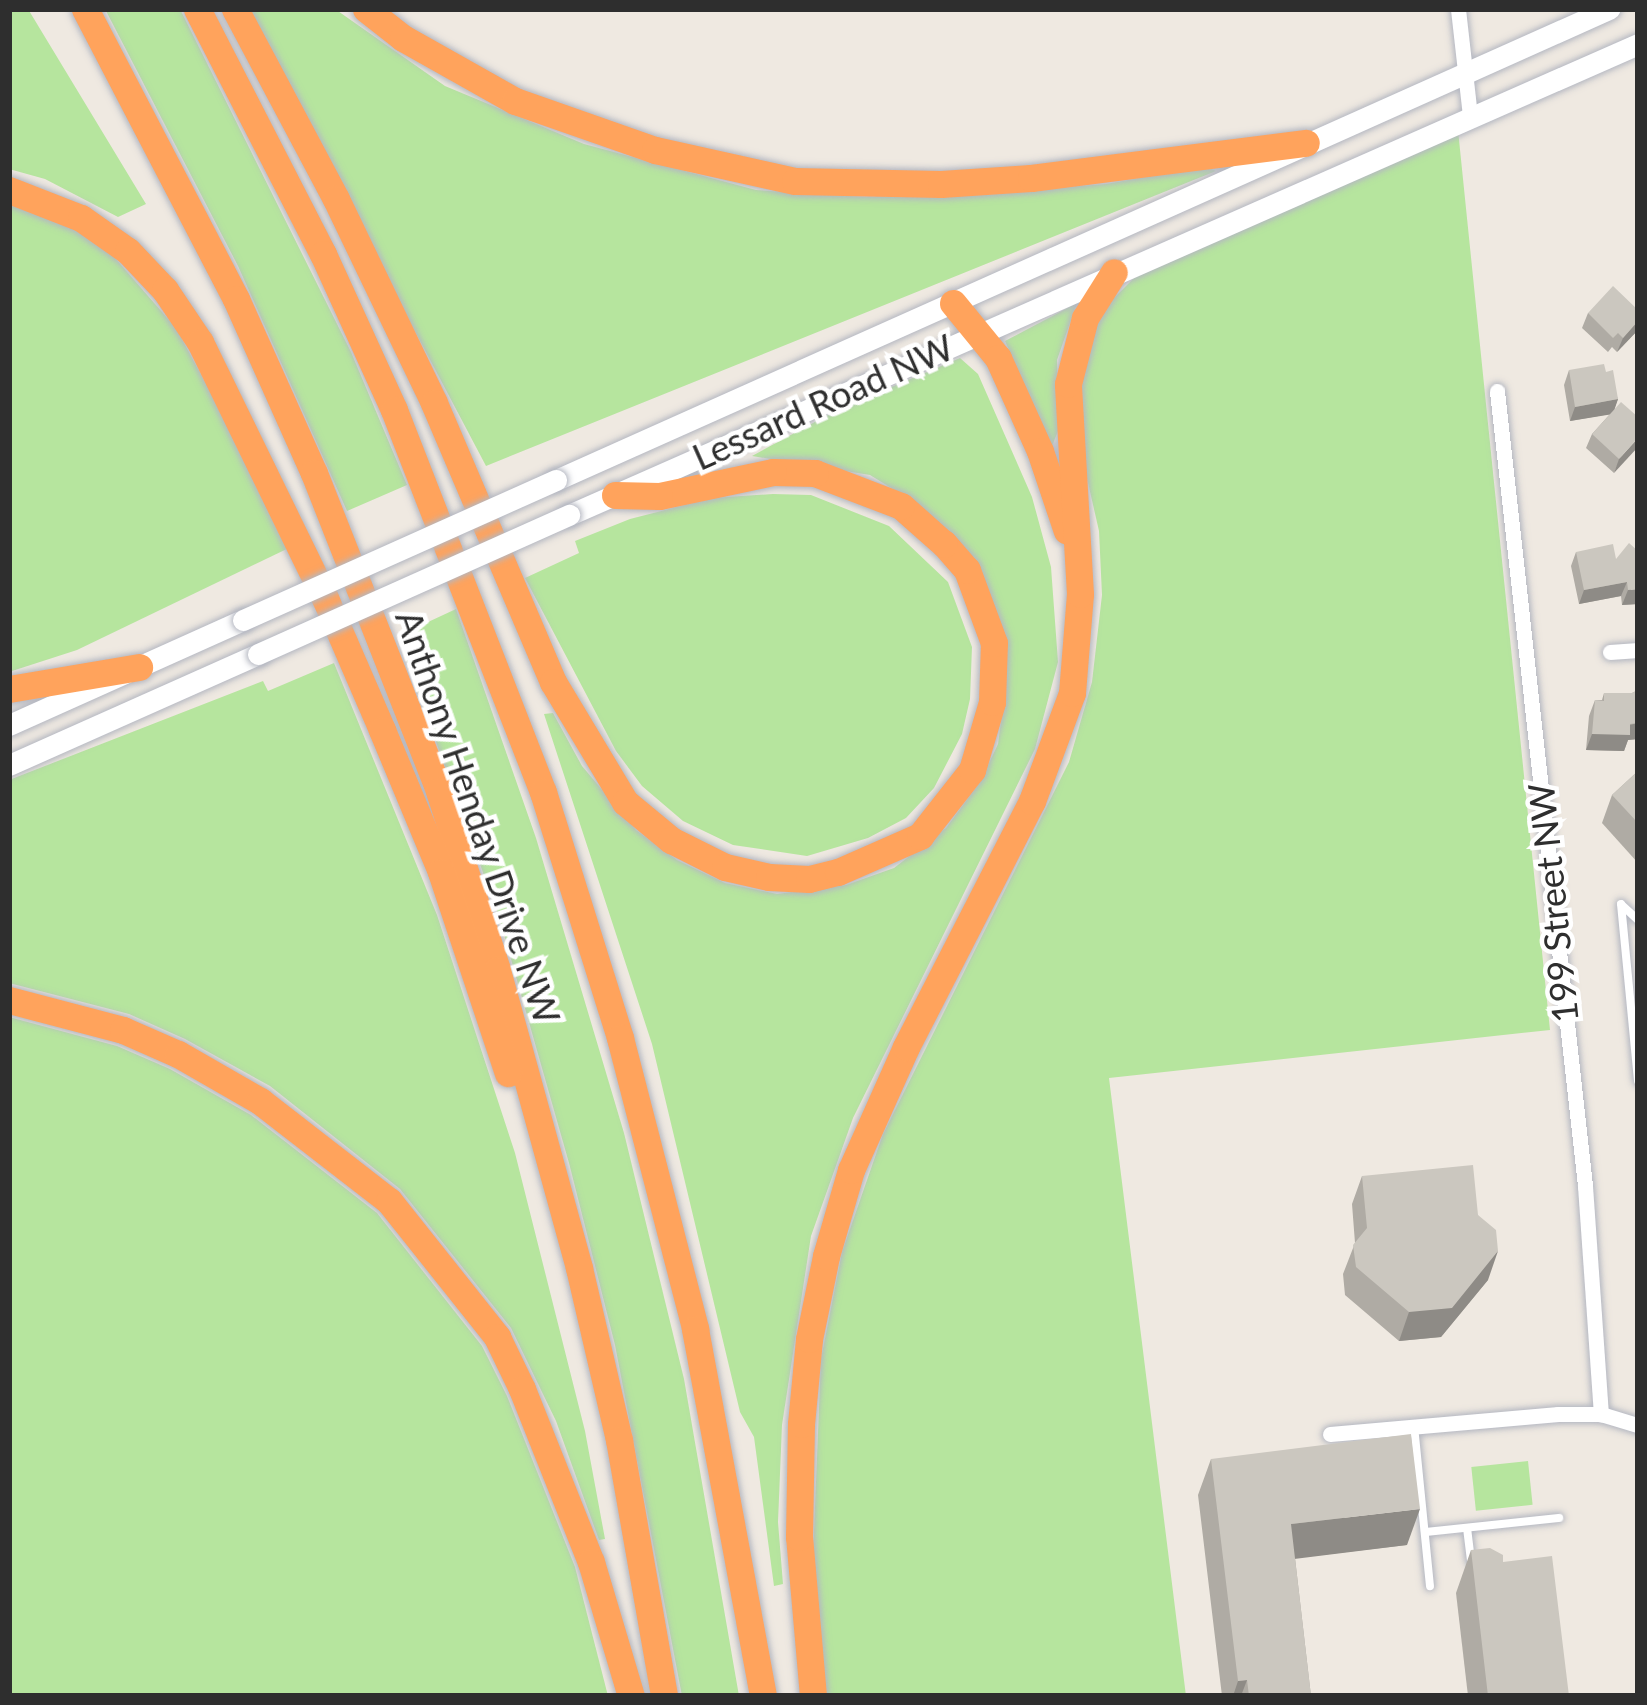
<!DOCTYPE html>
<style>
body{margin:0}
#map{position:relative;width:1647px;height:1705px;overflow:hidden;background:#efe9e1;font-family:Lato,sans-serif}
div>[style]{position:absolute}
.green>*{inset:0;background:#b6e59e;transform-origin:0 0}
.roads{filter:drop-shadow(0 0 3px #b4b7c1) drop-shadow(0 0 3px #b4b7c1)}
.service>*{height:8px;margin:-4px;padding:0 4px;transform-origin:4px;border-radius:4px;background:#fff}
.minor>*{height:15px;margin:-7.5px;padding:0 7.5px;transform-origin:7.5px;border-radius:7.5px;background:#fff}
.secondary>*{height:21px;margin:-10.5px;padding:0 10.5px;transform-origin:10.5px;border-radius:10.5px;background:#fff}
.motorway>*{height:27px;margin:-13.5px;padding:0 13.5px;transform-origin:13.5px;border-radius:13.5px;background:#ffa35c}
.bridges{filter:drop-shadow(0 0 3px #b4b7c1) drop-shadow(0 0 3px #b4b7c1)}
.secondary-bridge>*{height:21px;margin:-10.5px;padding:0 10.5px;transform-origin:10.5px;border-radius:10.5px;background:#fff}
.wall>*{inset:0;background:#afaba4}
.shaded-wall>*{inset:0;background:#8e8b86}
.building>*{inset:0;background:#cbc7bf}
span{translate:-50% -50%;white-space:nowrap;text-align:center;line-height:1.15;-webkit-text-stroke:9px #fff;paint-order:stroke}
.street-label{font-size:36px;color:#2e2e2e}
.frame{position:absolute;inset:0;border:12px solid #2e2e2e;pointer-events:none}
</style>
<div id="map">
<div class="green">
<i style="clip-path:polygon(9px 9px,28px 9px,146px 204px,118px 217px,45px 179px,9px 169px)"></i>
<i style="clip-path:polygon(105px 9px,180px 9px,351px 352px,407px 485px,347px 511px,238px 266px)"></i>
<i style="clip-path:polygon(245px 9px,335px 9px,445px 86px,584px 144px,756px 190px,866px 197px,986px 193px,1106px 184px,1205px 166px,1216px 171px,486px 466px)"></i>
<i style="clip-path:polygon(1458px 130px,1550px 1030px,1109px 1078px,1186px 1696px,826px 1696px,813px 1556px,821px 1359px,842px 1252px,883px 1134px,1069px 762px,1092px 682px,1102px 595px,1099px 531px,1076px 430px,1088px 324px,1137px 275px)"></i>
<i style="clip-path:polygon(9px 199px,94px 234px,176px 328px,293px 546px,77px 650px,9px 672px)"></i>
<i style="clip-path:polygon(1077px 303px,1057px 360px,1058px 431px,1052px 446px,1005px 341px)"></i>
<i style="clip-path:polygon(960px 358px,978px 374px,1032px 497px,1051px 567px,1058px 662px,1035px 749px,853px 1118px,811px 1236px,782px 1425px,778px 1522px,783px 1584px,774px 1586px,754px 1437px,740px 1412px,652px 1044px,544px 714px,553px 713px,582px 766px,636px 830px,677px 860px,725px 883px,777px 894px,846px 885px,894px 868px,946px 828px,980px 782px,998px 744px,1005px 691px,1001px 635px,919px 505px,870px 475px,752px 456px,837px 410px)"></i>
<i style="clip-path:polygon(773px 494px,811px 495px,889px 526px,948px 582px,972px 647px,970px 699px,962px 734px,934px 788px,906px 818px,868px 838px,807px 856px,733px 845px,683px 821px,642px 786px,616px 751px,525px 578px,579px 553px,575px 541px,630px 519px,712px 498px)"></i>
<i style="clip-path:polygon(456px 609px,536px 838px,624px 1133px,684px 1379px,739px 1696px,682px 1696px,615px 1345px,569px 1163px,499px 917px,398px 636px)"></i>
<i style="clip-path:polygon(334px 663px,437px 915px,515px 1153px,585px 1431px,605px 1539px,599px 1540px,556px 1421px,511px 1328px,400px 1189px,270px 1086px,185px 1039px,129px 1014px,9px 983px,9px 780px,263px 681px,268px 691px)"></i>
<i style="clip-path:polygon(9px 1017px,117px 1046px,170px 1069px,251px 1115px,377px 1213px,482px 1346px,507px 1396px,575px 1567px,608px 1696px,9px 1696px)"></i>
<i style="left:1528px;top:1461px;width:44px;height:57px;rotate:84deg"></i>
</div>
<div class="roads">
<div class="service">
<i style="left:1638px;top:920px;width:23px;rotate:-137deg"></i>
<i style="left:1621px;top:904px;width:178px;rotate:84.5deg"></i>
<i style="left:1414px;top:1426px;width:161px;rotate:84.3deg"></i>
<i style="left:1467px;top:1528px;width:34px;rotate:83deg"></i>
<i style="left:1425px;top:1532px;width:135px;rotate:-6deg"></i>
</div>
<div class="minor">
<i style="left:1458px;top:9px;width:108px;rotate:83.6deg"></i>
<i style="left:1497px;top:391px;width:800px;rotate:83.68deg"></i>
<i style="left:1585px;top:1186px;width:229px;rotate:86deg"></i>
<i style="left:1610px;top:652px;width:28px;rotate:-4deg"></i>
<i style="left:1330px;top:1434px;width:229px;rotate:-5deg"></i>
<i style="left:1558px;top:1414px;width:43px"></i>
<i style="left:1601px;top:1414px;width:39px;rotate:17deg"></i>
</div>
<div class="secondary">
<i style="left:556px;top:480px;width:1154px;rotate:-24.1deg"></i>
<i style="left:569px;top:515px;width:1168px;rotate:-23.78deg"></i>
<i style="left:9px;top:725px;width:256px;rotate:-24.2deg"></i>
<i style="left:9px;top:765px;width:273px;rotate:-24deg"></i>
</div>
<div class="motorway">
<i style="left:85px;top:9px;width:327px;rotate:62.5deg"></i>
<i style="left:236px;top:299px;width:191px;rotate:65.9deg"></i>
<i style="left:314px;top:473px;width:342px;rotate:68.5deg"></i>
<i style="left:439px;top:791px;width:188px;rotate:72deg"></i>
<i style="left:497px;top:970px;width:309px;rotate:74.6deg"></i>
<i style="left:579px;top:1268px;width:177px;rotate:76.9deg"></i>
<i style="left:619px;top:1440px;width:260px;rotate:80deg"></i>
<i style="left:197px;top:9px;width:276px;rotate:62.8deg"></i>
<i style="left:323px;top:254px;width:171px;rotate:65.5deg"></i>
<i style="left:394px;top:410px;width:410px;rotate:68.7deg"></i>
<i style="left:543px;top:792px;width:258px;rotate:72.6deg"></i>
<i style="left:620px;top:1038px;width:301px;rotate:75.5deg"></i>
<i style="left:695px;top:1329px;width:373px;rotate:79.5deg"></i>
<i style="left:235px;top:9px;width:215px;rotate:62deg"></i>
<i style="left:336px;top:199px;width:226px;rotate:64.3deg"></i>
<i style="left:434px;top:403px;width:303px;rotate:66.9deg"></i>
<i style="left:553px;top:682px;width:140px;rotate:59deg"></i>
<i style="left:625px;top:802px;width:60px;rotate:39.6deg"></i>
<i style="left:671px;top:840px;width:60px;rotate:26.6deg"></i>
<i style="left:725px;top:867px;width:45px;rotate:12.8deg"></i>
<i style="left:769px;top:877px;width:40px;rotate:2.9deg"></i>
<i style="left:809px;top:879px;width:30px;rotate:-14deg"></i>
<i style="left:838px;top:872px;width:90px;rotate:-23.7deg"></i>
<i style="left:920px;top:836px;width:84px;rotate:-51.8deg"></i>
<i style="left:972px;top:770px;width:71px;rotate:-73.6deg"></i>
<i style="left:992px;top:702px;width:59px;rotate:-88.1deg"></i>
<i style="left:994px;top:643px;width:78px;rotate:-110.3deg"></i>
<i style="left:967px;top:570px;width:35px;rotate:-131deg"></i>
<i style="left:944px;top:544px;width:57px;rotate:-138.5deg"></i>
<i style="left:901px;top:506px;width:92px;rotate:-159deg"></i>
<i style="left:815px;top:473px;width:42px;rotate:-178.6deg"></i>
<i style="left:773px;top:472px;width:116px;rotate:168.1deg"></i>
<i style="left:659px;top:496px;width:44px;rotate:-178.7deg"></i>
<i style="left:366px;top:9px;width:47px;rotate:38.1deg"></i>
<i style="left:403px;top:38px;width:129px;rotate:29.4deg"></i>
<i style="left:515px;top:101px;width:148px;rotate:19.3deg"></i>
<i style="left:655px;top:150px;width:143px;rotate:12.5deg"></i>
<i style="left:795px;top:181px;width:146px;rotate:1.2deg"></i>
<i style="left:941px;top:184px;width:90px;rotate:-3.8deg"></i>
<i style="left:1031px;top:178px;width:277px;rotate:-7.3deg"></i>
<i style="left:9px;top:190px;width:77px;rotate:21.3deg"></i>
<i style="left:81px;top:218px;width:57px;rotate:35.1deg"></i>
<i style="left:128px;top:251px;width:54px;rotate:46.5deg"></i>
<i style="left:165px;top:290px;width:63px;rotate:56.1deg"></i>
<i style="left:200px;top:342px;width:285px;rotate:64deg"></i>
<i style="left:325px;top:598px;width:144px;rotate:66.6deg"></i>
<i style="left:382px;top:730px;width:154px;rotate:67.4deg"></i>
<i style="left:441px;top:872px;width:212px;rotate:71.6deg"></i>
<i style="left:953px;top:303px;width:71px;rotate:50.7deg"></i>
<i style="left:998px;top:358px;width:102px;rotate:65.7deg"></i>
<i style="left:1040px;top:451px;width:84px;rotate:71.4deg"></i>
<i style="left:9px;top:689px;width:132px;rotate:-9.6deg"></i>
<i style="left:9px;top:1000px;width:118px;rotate:14.7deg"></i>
<i style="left:123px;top:1030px;width:60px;rotate:23.6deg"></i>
<i style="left:178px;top:1054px;width:95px;rotate:29.8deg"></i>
<i style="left:260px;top:1101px;width:163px;rotate:37.8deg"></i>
<i style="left:389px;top:1201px;width:174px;rotate:51.5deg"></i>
<i style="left:497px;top:1337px;width:58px;rotate:64.3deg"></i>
<i style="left:522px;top:1389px;width:186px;rotate:68.3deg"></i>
<i style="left:591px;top:1562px;width:140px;rotate:73.4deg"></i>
<i style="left:813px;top:1696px;width:160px;rotate:-95deg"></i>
<i style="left:799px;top:1537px;width:113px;rotate:-89deg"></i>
<i style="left:801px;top:1424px;width:85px;rotate:-84.6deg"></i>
<i style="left:809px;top:1339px;width:85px;rotate:-78.4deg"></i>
<i style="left:826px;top:1256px;width:90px;rotate:-73.8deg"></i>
<i style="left:851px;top:1170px;width:135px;rotate:-65.9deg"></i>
<i style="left:906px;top:1047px;width:276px;rotate:-62.9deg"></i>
<i style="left:1032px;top:801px;width:115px;rotate:-69.7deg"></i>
<i style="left:1072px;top:693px;width:99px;rotate:-85.4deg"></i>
<i style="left:1080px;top:594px;width:210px;rotate:-93.3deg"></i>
<i style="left:1068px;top:384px;width:68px;rotate:-75.6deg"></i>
<i style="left:1085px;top:318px;width:54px;rotate:-57.8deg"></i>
</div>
</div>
<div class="bridges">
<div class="secondary-bridge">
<i style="left:243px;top:620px;width:343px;rotate:-24.1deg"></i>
<i style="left:258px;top:654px;width:341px;rotate:-24.1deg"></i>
</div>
</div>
<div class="wall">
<i style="clip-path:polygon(1638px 310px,1638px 330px,1617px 352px,1612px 347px,1608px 352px,1582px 328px,1588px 313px)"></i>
<i style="clip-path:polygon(1569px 370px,1606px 372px,1618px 399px,1614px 409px,1638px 417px,1614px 473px,1586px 448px,1592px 434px,1610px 414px,1570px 421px,1564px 385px)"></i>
<i style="clip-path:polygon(1576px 552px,1616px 559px,1638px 604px,1622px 605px,1621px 596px,1579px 604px,1571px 566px)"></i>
<i style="clip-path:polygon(1638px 687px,1638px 739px,1628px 740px,1624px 751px,1586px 750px,1589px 716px,1595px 700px,1602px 700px,1604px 693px,1632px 693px,1636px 691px)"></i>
<i style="clip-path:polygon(1638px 771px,1638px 863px,1602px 823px,1612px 795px)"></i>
<i style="clip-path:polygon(1362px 1176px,1478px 1215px,1488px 1280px,1441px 1337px,1399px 1341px,1345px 1295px,1343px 1274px,1355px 1243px,1352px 1204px)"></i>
<i style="clip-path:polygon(1211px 1459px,1407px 1545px,1295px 1558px,1311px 1696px,1222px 1696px,1198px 1495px)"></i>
<i style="clip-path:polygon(1471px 1550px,1503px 1562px,1569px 1696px,1468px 1696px,1456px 1593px)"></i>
</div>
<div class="shaded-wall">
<i style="clip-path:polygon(1638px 321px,1638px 330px,1617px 352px,1623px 338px)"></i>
<i style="clip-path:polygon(1618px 399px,1613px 414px,1570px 421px,1575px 407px)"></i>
<i style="clip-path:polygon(1638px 438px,1638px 447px,1614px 473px,1619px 459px)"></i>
<i style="clip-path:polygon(1627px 582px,1621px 596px,1579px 604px,1584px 590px)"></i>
<i style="clip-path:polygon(1638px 589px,1638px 604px,1622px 605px,1628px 590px)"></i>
<i style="clip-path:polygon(1638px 723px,1638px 739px,1628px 740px,1624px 751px,1586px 750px,1592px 734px)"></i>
<i style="clip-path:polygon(1498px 1251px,1488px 1280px,1441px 1337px,1399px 1341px,1409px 1312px)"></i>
<i style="clip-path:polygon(1420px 1509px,1407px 1545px,1278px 1561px,1291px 1524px)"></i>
<i style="clip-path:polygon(1247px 1680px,1241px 1696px,1233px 1696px,1238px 1681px)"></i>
</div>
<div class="building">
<i style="clip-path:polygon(1613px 286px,1638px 310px,1638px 321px,1623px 338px,1618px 333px,1613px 338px,1588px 313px)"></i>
<i style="clip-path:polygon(1604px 364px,1606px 372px,1613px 370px,1618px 399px,1575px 407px,1569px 370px)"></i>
<i style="clip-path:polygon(1621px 402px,1638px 417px,1638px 438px,1619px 459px,1592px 434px)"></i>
<i style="clip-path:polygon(1629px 543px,1638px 551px,1638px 589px,1628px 590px,1627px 582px,1584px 590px,1576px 552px,1613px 544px,1616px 559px)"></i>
<i style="clip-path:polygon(1638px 690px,1638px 723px,1630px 724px,1630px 735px,1592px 734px,1595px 700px,1604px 701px,1604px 693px,1632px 693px)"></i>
<i style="clip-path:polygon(1638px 771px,1638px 823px,1612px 795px)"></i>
<i style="clip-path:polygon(1473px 1165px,1478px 1215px,1496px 1230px,1498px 1251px,1452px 1308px,1409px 1312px,1356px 1267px,1353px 1245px,1367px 1228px,1362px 1176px)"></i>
<i style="clip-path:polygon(1411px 1434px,1420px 1509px,1291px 1524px,1311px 1696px,1249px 1696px,1247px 1680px,1238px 1681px,1211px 1459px)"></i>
<i style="clip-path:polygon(1490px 1548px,1503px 1555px,1503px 1562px,1552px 1556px,1569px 1696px,1488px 1696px,1471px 1550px)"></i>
</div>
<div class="street-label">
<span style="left:823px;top:402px;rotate:-24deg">Lessard Road NW</span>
<span style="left:478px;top:817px;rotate:71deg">Anthony Henday Drive NW</span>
<span style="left:1553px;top:903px;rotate:-96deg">199 Street NW</span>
</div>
<div class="frame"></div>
</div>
